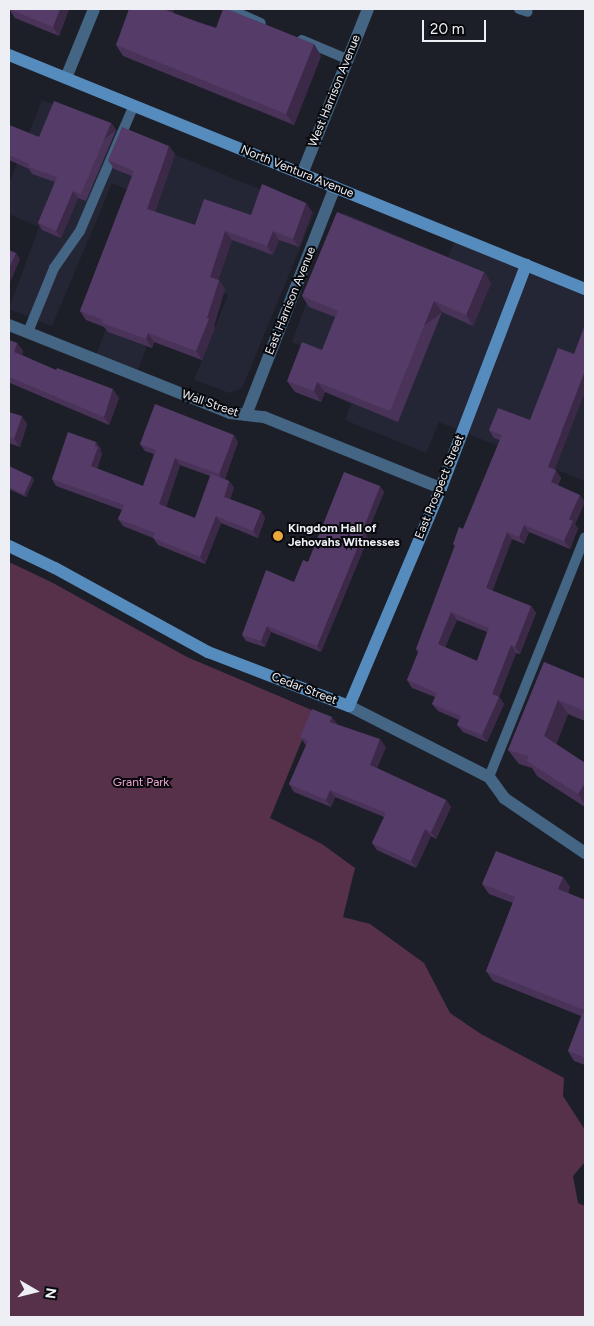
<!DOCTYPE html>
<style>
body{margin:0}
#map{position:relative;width:594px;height:1326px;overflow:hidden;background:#1d1f28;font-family:Figtree,sans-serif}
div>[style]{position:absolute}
.built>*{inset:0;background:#252635}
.green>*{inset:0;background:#573149}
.lane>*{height:10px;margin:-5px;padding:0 5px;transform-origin:5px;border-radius:5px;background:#446583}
.street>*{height:12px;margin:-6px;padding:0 6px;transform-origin:6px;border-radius:6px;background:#446583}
.secondary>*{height:12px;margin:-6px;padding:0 6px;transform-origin:6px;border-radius:6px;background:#568cbd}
.wall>*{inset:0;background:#493359}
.shaded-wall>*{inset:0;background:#3c2948;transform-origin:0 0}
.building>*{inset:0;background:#553b67}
.dots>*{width:14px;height:14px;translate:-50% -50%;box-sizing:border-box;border:2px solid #08090d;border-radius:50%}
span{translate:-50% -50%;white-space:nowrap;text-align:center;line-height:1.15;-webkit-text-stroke:4px #08090d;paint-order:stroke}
.street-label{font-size:12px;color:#eeeff5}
.poi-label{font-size:12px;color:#eeeff5;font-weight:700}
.left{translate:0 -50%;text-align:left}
.park-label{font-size:12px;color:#f0a3d3}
.frame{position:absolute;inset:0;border:10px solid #eeeff5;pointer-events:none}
.north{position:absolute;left:10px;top:1266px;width:50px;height:50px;-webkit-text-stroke:4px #08090d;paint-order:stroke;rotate:98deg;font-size:14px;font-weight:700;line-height:20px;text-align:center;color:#eeeff5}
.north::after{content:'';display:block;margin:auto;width:18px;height:22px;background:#eeeff5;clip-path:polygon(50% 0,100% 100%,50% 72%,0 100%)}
.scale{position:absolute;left:422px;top:20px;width:64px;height:22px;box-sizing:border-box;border:2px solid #eeeff5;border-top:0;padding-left:6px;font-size:15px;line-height:18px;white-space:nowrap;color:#eeeff5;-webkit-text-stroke:4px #08090d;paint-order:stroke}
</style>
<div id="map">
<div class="built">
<i style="clip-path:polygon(42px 100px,315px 212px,242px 388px,230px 393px,194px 380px,228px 295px,177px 275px,135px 376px,94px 360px,155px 202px,112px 183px,52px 326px,9px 309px,39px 227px,9px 214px,9px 184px)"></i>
<i style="clip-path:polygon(344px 213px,448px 257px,457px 237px,585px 289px,585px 481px,439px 422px,426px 453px,345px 420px,351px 404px,330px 394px,342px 363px,292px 342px,338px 217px)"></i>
</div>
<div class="green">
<i style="clip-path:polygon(9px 562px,53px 583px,187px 657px,314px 711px,270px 818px,322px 844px,355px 868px,343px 917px,370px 924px,424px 963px,450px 1013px,481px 1034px,564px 1078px,563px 1096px,585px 1130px,585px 1162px,573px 1176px,578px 1203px,585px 1206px,585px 1317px,9px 1317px)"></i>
</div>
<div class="lane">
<i style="left:234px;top:9px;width:4px;rotate:56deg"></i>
<i style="left:236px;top:12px;width:27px;rotate:24deg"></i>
<i style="left:519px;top:9px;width:9px;rotate:18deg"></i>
<i style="left:302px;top:40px;width:49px;rotate:22.9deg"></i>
<i style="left:28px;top:332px;width:69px;rotate:-67.9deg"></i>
<i style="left:54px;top:268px;width:45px;rotate:-54.9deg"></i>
<i style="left:80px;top:231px;width:137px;rotate:-66.8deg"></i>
<i style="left:489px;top:777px;width:258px;rotate:-68.2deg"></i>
</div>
<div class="street">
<i style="left:66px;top:78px;width:74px;rotate:-67.9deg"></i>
<i style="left:302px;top:174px;width:178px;rotate:-68.2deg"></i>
<i style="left:9px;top:325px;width:238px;rotate:21.7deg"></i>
<i style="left:230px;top:413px;width:34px;rotate:7deg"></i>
<i style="left:264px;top:417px;width:191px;rotate:21.9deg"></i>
<i style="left:246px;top:415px;width:245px;rotate:-68.7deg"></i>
<i style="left:349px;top:706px;width:157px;rotate:26.9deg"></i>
<i style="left:489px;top:777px;width:26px;rotate:54deg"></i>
<i style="left:504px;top:798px;width:98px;rotate:34.2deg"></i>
</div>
<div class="secondary">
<i style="left:9px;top:55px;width:622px;rotate:22.11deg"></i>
<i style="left:9px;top:546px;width:51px;rotate:25.6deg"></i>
<i style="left:55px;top:568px;width:175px;rotate:28.8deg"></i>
<i style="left:208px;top:652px;width:151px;rotate:21deg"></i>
<i style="left:349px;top:706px;width:237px;rotate:-67.1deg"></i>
<i style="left:441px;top:488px;width:239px;rotate:-69.1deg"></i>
</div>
<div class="wall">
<i style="clip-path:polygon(9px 9px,69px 9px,59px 36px,15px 18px)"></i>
<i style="clip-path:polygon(174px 11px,173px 13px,216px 28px,314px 44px,321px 56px,294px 125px,123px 56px,116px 45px)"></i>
<i style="clip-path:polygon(111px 123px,116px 130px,86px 201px,78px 198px,61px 238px,42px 230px,38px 223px,55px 182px,32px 174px,29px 169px,9px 160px,9px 125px,39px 137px)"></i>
<i style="clip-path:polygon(175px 154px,155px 212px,195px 225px,251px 215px,306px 203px,312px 212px,299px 247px,279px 240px,273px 255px,232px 240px,218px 280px,225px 289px,214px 326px,215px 328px,202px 360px,154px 342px,152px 348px,108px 332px,104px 327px,86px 320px,80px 311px,132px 176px,114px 169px,108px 160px)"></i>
<i style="clip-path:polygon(484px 272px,491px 283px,473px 326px,442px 312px,398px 422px,325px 392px,321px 402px,295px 392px,287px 381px,322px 350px,335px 317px,309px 307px,302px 296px)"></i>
<i style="clip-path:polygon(9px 340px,17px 343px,23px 351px,22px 355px,119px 398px,109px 425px,10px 383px,9px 388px)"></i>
<i style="clip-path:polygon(evenodd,574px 354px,555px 470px,561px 478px,558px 485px,575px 525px,578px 528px,570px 549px,529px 532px,524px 544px,512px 539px,492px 591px,531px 606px,536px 613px,520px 654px,516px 653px,499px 697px,504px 704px,487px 742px,463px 732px,457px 725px,459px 720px,438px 711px,432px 704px,435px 697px,412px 688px,407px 680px,418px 653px,416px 649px,455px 546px,453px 544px,463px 529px,500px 440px,494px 438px,489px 430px,530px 420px,574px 354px,457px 620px,487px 632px,477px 661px,445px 647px,457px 620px)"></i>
<i style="clip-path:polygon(9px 412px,27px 424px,20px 447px,9px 443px)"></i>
<i style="clip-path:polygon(evenodd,96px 442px,101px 449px,100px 450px,102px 454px,97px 469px,143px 486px,154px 454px,145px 451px,140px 444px,238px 442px,225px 479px,229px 481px,234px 488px,230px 499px,261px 511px,265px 518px,258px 538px,221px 523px,205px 564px,158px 545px,153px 538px,123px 526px,118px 519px,122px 510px,56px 486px,52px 479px,96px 442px,180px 465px,210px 476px,195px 518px,166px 507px,180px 465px)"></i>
<i style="clip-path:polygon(9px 466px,34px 480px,26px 497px,9px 489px)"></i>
<i style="clip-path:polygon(380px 486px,384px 492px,366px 536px,368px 538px,321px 652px,271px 632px,265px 647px,246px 641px,242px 635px,294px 582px,308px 562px)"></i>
<i style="clip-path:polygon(544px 662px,585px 679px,585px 721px,568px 714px,556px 744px,585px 763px,585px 807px,537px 776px,532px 768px,519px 764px,508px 750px)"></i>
<i style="clip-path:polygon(337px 725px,386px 747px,377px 768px,446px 800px,451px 807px,436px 839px,431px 836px,416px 868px,377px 850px,372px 843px,384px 817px,335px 797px,331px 807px,294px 792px,289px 784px,306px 745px,305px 744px,300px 737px)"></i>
<i style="clip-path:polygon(563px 877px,570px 887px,568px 893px,585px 900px,585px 1065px,574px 1061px,568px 1051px,581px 1016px,493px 981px,486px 971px,513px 903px,489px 894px,482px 884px)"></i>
</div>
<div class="shaded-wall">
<i style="clip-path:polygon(60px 9px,69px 9px,59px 36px,53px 27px)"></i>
<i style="clip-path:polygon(163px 9px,172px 9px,174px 11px,170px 20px)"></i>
<i style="clip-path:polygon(314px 44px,321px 56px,294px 125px,286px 114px)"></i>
<i style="left:111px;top:123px;width:9px;height:77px;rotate:54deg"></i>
<i style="clip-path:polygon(169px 146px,175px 154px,153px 218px,147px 209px)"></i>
<i style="clip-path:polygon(73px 191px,78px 198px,61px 238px,56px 231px)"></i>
<i style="clip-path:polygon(306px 203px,312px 212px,299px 247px,293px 239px)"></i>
<i style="clip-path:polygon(225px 231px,232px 240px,216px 286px,210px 277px)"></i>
<i style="clip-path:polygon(273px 231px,279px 240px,273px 255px,267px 246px)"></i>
<i style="clip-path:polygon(16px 253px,20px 259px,9px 285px,9px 269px)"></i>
<i style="clip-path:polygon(484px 272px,491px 283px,473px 326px,466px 315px)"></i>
<i style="clip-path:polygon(219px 280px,225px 289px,214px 326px,215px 328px,202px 360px,196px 351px)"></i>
<i style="left:434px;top:301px;width:14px;height:118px;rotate:54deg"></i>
<i style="clip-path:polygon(148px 333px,154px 342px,152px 348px,146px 339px)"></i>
<i style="clip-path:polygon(17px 343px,23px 351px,20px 360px,14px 352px)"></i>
<i style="clip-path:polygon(585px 371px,585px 392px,553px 474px,548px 467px)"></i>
<i style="clip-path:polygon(317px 382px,325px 392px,321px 402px,314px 391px)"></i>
<i style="clip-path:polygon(113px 389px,119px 398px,109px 425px,104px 417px)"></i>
<i style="clip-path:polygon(22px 416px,27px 424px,20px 447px,14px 439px)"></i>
<i style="clip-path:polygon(234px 435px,238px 442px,224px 481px,219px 474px)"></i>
<i style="clip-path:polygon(96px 442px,101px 449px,100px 450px,102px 454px,95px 473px,91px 466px)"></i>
<i style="clip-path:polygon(175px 458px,180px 465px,164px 511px,159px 504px)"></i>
<i style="clip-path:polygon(556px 470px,561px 478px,556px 489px,551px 482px)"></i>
<i style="clip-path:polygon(32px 477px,34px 480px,26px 497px,24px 494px)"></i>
<i style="clip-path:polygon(229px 481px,234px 488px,228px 503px,224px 497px)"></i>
<i style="clip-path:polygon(380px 486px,384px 492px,366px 536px,368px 538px,321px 652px,317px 646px)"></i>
<i style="clip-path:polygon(580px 495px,585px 502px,575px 525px,578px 528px,570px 549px,564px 541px,569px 519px)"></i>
<i style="clip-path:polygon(261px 511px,265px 518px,258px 538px,253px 531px)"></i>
<i style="clip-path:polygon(216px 516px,221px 523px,205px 564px,200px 557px)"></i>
<i style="clip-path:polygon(524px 525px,529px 532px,524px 544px,519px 537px)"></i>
<i style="clip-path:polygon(507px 532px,512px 539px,491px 595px,486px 588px)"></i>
<i style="clip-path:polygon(531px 606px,536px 613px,520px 654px,515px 647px)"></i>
<i style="clip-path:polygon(451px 612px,457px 620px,443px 652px,438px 644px)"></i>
<i style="clip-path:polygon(267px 626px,271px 632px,265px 647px,261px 641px)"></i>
<i style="clip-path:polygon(511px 645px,516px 653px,499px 697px,504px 704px,487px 742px,482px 735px,492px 694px)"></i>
<i style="clip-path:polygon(558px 700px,568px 714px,554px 751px,544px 736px)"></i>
<i style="clip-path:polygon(332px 717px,338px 725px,330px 722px)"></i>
<i style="clip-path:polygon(380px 739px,386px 747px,375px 773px,370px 765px)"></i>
<i style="clip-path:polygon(585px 783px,585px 804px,578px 794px)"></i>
<i style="clip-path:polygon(330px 790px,335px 797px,331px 807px,326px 800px)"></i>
<i style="clip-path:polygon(446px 800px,451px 807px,436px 839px,431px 832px)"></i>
<i style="clip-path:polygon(425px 829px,431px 836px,416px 868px,411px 861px)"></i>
<i style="clip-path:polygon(563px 877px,570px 887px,565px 899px,558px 889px)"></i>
</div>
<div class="building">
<i style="clip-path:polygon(9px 9px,60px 9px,53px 27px)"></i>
<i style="clip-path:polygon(129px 9px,163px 9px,199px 23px,216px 28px,223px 9px,227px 9px,314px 44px,286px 114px,116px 45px)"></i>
<i style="clip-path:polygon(54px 101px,111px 123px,81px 194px,73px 191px,56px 231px,38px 223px,57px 177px,28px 167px,29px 164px,9px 155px,9px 125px,39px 137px)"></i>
<i style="clip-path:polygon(122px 127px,169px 146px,147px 209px,195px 225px,204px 199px,251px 215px,262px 184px,306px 203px,293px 239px,273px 231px,267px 246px,225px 231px,210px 277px,219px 280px,207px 318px,209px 319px,196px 351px,148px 333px,146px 339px,102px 323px,103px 320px,80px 311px,134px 171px,108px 160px)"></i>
<i style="clip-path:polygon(337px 212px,484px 272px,466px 315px,434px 301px,390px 411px,317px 382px,314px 391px,287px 381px,302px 342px,322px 350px,338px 311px,302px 296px)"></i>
<i style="clip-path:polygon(9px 250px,16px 253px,9px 269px)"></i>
<i style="clip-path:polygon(evenodd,585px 325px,585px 371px,548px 467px,556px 470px,551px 482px,580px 495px,569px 519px,573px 521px,564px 541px,524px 525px,519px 537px,507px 532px,486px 588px,531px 606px,515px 647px,511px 645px,492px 694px,499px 697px,482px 735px,457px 725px,461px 716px,432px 704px,437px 693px,407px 680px,419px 650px,416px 649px,455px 545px,453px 544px,459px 527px,463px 529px,502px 435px,489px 430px,498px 408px,530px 420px,558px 348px,574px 354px,585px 325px,451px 612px,489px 628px,477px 661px,438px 644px,451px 612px)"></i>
<i style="clip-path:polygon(9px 340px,17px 343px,14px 352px,56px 370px,57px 368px,113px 389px,104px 417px,9px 377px)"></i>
<i style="clip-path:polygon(155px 404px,234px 435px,219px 474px,175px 458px,159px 504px,195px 518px,211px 474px,229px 481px,224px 497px,261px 511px,253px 531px,216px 516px,200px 557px,153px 538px,155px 533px,118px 519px,124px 505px,52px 479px,68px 432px,96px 442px,95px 446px,98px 447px,91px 466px,143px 486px,156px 450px,140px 444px)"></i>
<i style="clip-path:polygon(9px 412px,22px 416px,14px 439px,9px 437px)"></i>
<i style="clip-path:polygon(9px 466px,32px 477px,24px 494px,9px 487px)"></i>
<i style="clip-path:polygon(344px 472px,380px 486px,362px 532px,364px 532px,317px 646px,267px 626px,261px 641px,242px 635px,266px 570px,294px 582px,303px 560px,308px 562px)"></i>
<i style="clip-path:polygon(544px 662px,585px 679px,585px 711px,558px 700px,544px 736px,585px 763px,585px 783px,578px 794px,527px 761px,528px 756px,508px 750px)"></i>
<i style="clip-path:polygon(312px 709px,332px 717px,330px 722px,380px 739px,370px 765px,446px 800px,431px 832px,425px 829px,411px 861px,372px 843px,386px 813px,330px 790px,326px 800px,289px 784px,308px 741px,300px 737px)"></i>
<i style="clip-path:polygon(496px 851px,563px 877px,558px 889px,585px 900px,585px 1058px,568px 1051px,584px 1010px,486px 971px,515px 897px,482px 884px)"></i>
</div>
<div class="dots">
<i style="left:278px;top:536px;background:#eca93a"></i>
</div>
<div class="street-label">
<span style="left:335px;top:91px;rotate:-68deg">West Harrison Avenue</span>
<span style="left:297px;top:172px;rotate:22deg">North Ventura Avenue</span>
<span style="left:291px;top:301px;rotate:-68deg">East Harrison Avenue</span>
<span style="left:210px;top:404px;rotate:19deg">Wall Street</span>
<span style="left:440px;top:487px;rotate:-68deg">East Prospect Street</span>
<span style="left:304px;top:689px;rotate:21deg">Cedar Street</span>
</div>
<div class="poi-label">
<span class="left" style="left:288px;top:536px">Kingdom Hall of<br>Jehovahs Witnesses</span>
</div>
<div class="park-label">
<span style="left:141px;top:783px">Grant Park</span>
</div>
<div class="frame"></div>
<div class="north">N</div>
<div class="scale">20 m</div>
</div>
